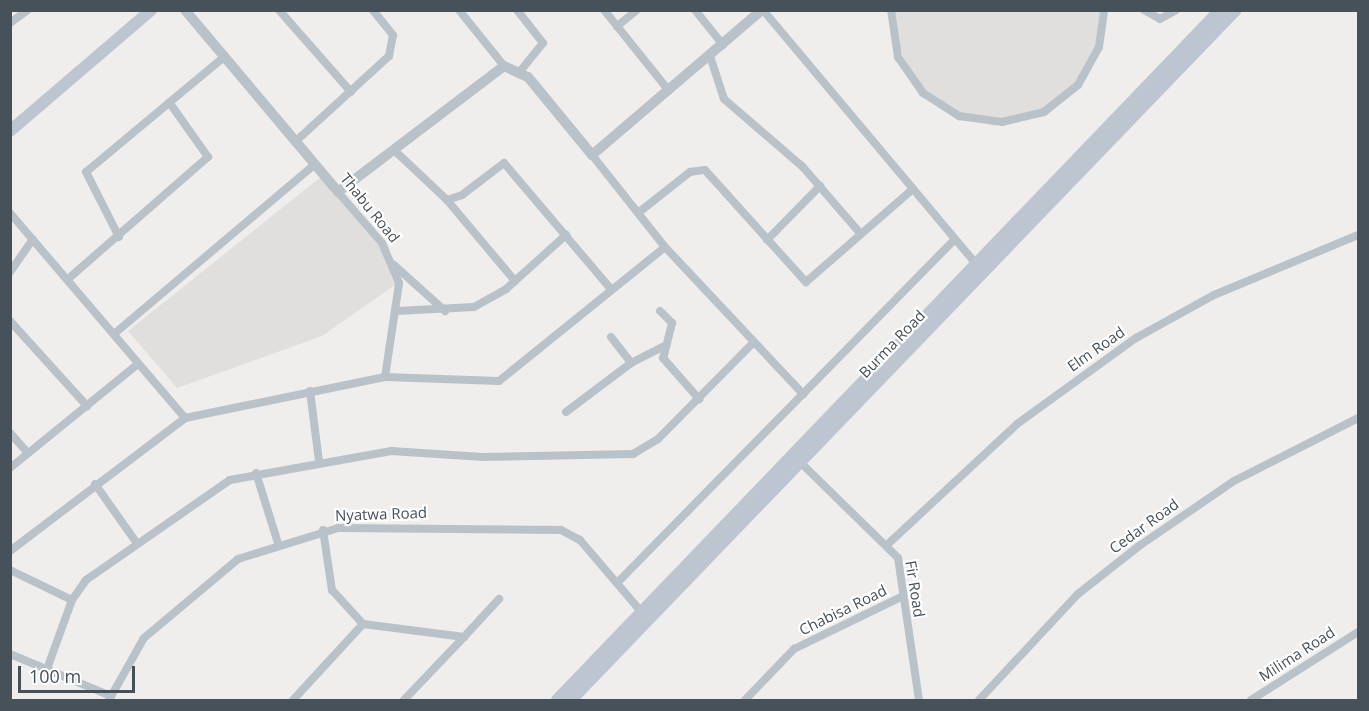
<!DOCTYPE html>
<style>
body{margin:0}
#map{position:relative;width:1369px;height:711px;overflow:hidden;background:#f0eded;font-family:"Open Sans",sans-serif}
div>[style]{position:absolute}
.education>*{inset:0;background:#e1dede}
.minor>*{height:8px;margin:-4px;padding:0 4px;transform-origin:4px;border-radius:4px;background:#bac2c9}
.tertiary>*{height:10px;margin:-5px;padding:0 5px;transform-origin:5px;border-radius:5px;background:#bac2c9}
.secondary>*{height:12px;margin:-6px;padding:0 6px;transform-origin:6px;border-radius:6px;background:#bdc6d0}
span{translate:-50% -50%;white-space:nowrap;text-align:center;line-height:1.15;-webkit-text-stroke:4.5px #fff;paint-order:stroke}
.street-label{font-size:15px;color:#475159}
.frame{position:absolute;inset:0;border:12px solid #475159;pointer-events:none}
.scale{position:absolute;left:18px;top:666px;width:117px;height:27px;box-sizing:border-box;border:3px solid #475159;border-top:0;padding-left:8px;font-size:18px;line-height:21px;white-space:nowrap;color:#475159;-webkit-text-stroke:4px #fff;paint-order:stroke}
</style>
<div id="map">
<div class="education">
<i style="clip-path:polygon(894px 11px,1106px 11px,1098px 55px,1054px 107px,994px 126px,958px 116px,925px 90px,906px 64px,893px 29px)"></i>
<i style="clip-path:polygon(322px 176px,384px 250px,395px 285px,322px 336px,177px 388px,128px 331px)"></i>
</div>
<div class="minor">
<i style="left:279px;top:10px;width:109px;rotate:48.7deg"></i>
<i style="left:459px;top:10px;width:72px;rotate:51.2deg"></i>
<i style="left:517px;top:10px;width:42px;rotate:51.8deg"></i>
<i style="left:543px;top:43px;width:36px;rotate:129deg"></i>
<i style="left:604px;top:10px;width:21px;rotate:51deg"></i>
<i style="left:637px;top:10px;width:26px;rotate:141deg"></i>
<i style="left:617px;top:26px;width:83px;rotate:51.3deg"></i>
<i style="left:695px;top:10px;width:45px;rotate:51.3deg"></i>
<i style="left:763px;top:10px;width:330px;rotate:50deg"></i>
<i style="left:891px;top:10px;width:48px;rotate:81.5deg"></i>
<i style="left:898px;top:57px;width:44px;rotate:55.2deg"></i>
<i style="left:923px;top:93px;width:43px;rotate:32.6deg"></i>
<i style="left:959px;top:116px;width:43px;rotate:7.9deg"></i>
<i style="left:1002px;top:122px;width:43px;rotate:-13.4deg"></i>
<i style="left:1044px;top:112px;width:43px;rotate:-38.5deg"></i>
<i style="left:1078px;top:85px;width:43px;rotate:-61.1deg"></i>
<i style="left:1099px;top:47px;width:37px;rotate:-82deg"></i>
<i style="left:1144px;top:10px;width:18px;rotate:29deg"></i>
<i style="left:1160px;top:19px;width:18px;rotate:-29deg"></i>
<i style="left:10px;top:23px;width:22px;rotate:-36deg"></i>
<i style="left:710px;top:56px;width:45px;rotate:72deg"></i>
<i style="left:724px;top:99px;width:103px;rotate:40.7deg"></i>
<i style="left:802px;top:166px;width:90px;rotate:49.1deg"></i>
<i style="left:296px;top:141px;width:126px;rotate:-42.4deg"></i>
<i style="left:389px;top:56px;width:21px;rotate:-79deg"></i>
<i style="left:393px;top:35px;width:32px;rotate:-129deg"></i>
<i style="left:394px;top:150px;width:73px;rotate:43.3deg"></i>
<i style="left:447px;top:200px;width:16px;rotate:-18deg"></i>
<i style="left:462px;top:195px;width:53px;rotate:-37.3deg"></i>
<i style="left:504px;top:163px;width:165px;rotate:49.7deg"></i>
<i style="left:592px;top:155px;width:117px;rotate:51.6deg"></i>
<i style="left:665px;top:247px;width:202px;rotate:46.8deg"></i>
<i style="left:447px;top:200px;width:106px;rotate:50deg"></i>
<i style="left:10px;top:213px;width:270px;rotate:49.5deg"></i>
<i style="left:638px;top:213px;width:66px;rotate:-38.3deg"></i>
<i style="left:690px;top:172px;width:15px;rotate:-8deg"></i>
<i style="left:705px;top:170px;width:151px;rotate:48deg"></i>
<i style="left:806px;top:282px;width:142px;rotate:-41deg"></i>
<i style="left:119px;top:237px;width:73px;rotate:-116.9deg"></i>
<i style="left:86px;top:172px;width:181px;rotate:-39.8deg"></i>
<i style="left:767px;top:240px;width:76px;rotate:-45.5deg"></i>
<i style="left:394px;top:265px;width:69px;rotate:42deg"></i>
<i style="left:10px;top:272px;width:40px;rotate:-55.1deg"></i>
<i style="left:68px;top:279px;width:186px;rotate:-41.1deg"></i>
<i style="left:208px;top:157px;width:67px;rotate:-125.3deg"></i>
<i style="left:397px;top:311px;width:77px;rotate:-3deg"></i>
<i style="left:474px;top:307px;width:37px;rotate:-29deg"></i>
<i style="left:506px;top:289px;width:81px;rotate:-42deg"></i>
<i style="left:660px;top:311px;width:17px;rotate:45deg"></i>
<i style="left:672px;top:323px;width:36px;rotate:104deg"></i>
<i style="left:663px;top:358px;width:55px;rotate:48.7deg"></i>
<i style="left:10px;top:321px;width:115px;rotate:47.8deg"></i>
<i style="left:114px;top:334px;width:263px;rotate:-40.2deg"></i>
<i style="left:611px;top:337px;width:33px;rotate:52deg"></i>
<i style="left:385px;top:377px;width:114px;rotate:2deg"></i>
<i style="left:499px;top:381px;width:213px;rotate:-38.9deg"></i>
<i style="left:310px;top:391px;width:71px;rotate:82.7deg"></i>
<i style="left:566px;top:412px;width:81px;rotate:-37deg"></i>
<i style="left:631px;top:363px;width:36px;rotate:-27deg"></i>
<i style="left:10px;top:433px;width:27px;rotate:48deg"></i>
<i style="left:798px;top:460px;width:140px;rotate:44.4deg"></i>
<i style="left:898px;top:558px;width:144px;rotate:81.6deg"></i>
<i style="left:10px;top:468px;width:165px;rotate:-39.1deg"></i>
<i style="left:256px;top:473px;width:73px;rotate:72.6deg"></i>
<i style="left:95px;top:484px;width:71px;rotate:54.7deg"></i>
<i style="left:323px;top:530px;width:61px;rotate:81.5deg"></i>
<i style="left:332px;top:590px;width:46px;rotate:47.6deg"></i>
<i style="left:363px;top:624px;width:102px;rotate:7.3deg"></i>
<i style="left:464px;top:637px;width:52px;rotate:-47.4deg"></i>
<i style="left:888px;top:544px;width:176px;rotate:-42.9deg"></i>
<i style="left:1017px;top:424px;width:147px;rotate:-35.9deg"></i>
<i style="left:1136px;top:338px;width:89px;rotate:-28.9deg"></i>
<i style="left:1214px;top:295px;width:156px;rotate:-22.6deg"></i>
<i style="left:10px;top:551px;width:220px;rotate:-37.2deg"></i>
<i style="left:185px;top:418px;width:204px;rotate:-11.6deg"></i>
<i style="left:385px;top:377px;width:95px;rotate:-81.5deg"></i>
<i style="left:399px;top:283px;width:43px;rotate:-113deg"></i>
<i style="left:382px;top:243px;width:67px;rotate:-130.8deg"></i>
<i style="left:10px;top:570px;width:69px;rotate:25.8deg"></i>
<i style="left:618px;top:582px;width:479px;rotate:-45.5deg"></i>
<i style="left:10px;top:654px;width:109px;rotate:22.6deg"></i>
<i style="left:47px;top:669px;width:73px;rotate:-70.1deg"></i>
<i style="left:72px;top:600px;width:24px;rotate:-55deg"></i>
<i style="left:86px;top:580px;width:175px;rotate:-34.8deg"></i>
<i style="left:230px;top:480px;width:164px;rotate:-10.2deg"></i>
<i style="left:391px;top:451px;width:92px;rotate:3.7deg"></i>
<i style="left:483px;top:457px;width:150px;rotate:-1.1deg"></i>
<i style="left:633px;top:454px;width:29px;rotate:-31deg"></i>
<i style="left:658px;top:439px;width:135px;rotate:-45.3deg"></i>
<i style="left:109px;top:700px;width:71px;rotate:-60.6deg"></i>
<i style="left:144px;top:638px;width:123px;rotate:-40deg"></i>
<i style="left:238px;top:559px;width:105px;rotate:-17.2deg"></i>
<i style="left:338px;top:528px;width:223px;rotate:0.5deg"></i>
<i style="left:561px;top:530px;width:21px;rotate:28deg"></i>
<i style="left:580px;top:540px;width:100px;rotate:49.5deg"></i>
<i style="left:293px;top:700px;width:103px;rotate:-47.4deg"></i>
<i style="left:404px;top:700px;width:87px;rotate:-46.4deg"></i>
<i style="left:745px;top:700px;width:71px;rotate:-46.1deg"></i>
<i style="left:794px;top:649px;width:121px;rotate:-25.9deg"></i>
<i style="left:979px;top:700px;width:145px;rotate:-47deg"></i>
<i style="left:1078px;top:594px;width:78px;rotate:-38.2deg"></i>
<i style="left:1139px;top:546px;width:115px;rotate:-34.4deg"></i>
<i style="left:1234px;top:481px;width:139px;rotate:-26.9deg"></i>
<i style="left:1251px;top:700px;width:127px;rotate:-32.4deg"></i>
</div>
<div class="tertiary">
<i style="left:185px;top:10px;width:238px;rotate:49.9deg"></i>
<i style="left:338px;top:192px;width:208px;rotate:-37.2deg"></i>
<i style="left:504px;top:66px;width:26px;rotate:25deg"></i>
<i style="left:528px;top:77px;width:101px;rotate:50.6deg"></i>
<i style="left:592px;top:155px;width:223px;rotate:-40.5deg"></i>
</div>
<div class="secondary">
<i style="left:10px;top:131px;width:186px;rotate:-40.6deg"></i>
<i style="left:557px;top:700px;width:957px;rotate:-46.14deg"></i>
<i style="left:571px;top:700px;width:958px;rotate:-46.06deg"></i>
</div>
<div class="street-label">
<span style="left:370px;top:208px;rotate:51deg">Thabu Road</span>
<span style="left:892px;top:344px;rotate:-46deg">Burma Road</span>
<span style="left:1096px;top:349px;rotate:-35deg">Elm Road</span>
<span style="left:381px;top:514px;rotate:-2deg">Nyatwa Road</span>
<span style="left:1144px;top:526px;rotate:-36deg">Cedar Road</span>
<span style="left:915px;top:589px;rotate:81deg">Fir Road</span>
<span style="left:843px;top:610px;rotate:-26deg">Chabisa Road</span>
<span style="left:1297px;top:654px;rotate:-33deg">Milima Road</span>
</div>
<div class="frame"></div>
<div class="scale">100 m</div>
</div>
